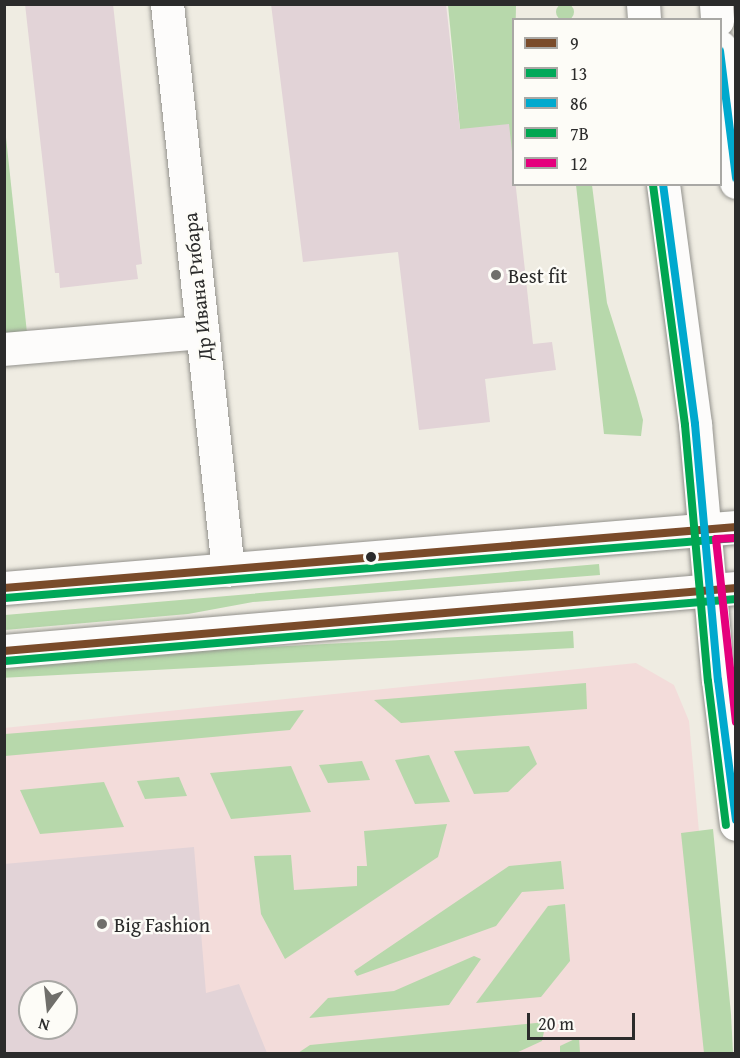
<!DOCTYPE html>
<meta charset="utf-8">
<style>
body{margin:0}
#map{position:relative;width:740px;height:1058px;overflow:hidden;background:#efece2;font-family:"Gentium Book Plus",serif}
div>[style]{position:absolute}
.built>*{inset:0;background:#f3dcda}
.green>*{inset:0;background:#b7d8ab;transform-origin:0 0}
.round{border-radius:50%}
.building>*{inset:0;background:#e2d3d7}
.roads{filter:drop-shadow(0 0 2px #93928d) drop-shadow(0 0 2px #93928d)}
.minor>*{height:33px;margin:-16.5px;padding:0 16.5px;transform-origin:16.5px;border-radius:16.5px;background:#fdfcfb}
.secondary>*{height:33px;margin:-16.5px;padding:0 16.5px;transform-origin:16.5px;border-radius:16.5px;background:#fdfcfb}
.bus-1>*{height:8px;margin:-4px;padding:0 4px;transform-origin:4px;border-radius:4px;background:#7a4b2a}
.bus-2>*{height:8px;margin:-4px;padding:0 4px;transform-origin:4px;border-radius:4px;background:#00a859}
.bus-3>*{height:8px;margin:-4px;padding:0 4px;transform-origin:4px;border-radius:4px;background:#00a9ce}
.bus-4>*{height:8px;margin:-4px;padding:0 4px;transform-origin:4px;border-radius:4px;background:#00a651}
.bus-5>*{height:8px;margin:-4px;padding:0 4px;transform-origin:4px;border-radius:4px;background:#e5007d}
.dots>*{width:16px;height:16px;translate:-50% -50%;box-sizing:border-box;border:3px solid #fdfcf7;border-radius:50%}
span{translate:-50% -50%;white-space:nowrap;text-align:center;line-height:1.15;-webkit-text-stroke:4.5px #fdfcf7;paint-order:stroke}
.poi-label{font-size:20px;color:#2b2b2b}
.left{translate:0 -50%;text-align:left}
.street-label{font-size:20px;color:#2b2b2b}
.frame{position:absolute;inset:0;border:6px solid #2b2b2b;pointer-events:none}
.legend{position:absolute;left:512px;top:18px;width:210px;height:168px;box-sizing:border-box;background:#fdfcf7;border:2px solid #a9a8a5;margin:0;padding:8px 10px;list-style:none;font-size:18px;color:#2b2b2b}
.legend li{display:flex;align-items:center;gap:12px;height:30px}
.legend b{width:30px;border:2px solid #a9a8a5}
.north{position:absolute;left:18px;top:980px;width:60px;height:60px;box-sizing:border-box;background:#fdfcf7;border:2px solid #a9a8a5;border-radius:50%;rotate:195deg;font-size:16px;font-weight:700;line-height:24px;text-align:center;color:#2b2b2b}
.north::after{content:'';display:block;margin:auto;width:21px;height:27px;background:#706f6b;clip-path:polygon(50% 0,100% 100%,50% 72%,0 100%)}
.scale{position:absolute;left:527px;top:1013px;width:108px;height:27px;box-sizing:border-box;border:3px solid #2b2b2b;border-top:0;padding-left:8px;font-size:18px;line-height:21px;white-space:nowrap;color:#2b2b2b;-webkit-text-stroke:4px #fdfcf7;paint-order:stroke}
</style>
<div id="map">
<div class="built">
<i style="clip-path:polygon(evenodd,636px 663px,674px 685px,689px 721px,719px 1053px,5px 1053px,4px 728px,636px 663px,30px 992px,66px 992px,66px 1028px,30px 1028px,30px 992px)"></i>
</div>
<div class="green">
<i class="round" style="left:556px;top:3px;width:18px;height:18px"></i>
<i style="clip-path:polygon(448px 5px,516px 5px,513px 165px,460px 129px)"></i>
<i style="clip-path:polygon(4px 119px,27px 333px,4px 335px)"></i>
<i style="clip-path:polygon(576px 185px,592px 185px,607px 303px,637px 398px,643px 420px,641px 436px,604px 434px)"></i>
<i style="clip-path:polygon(599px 564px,600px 575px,253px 602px,188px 614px,5px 630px,5px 615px)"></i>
<i style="left:573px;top:631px;width:17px;height:570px;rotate:87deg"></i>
<i style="clip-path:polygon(586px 683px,587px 709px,401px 723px,374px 700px)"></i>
<i style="clip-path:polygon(304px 710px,290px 730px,5px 756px,5px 734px)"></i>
<i style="clip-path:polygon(529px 746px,537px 764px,508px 792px,474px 794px,454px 751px)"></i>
<i style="clip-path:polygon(429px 755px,450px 802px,415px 804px,395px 760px)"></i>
<i style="clip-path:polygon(362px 761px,370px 780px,328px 783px,319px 765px)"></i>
<i style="clip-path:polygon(291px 766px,311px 812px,231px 819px,210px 773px)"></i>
<i style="clip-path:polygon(179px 777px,187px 796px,145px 799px,137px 781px)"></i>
<i style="clip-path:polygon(104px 782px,124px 827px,40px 834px,20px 790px)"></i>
<i style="clip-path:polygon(447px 824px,438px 857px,285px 959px,261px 914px,254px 856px,291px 855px,294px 890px,357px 886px,357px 866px,367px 866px,364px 831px)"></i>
<i style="clip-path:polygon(713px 829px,731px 1014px,733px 1053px,704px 1053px,681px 833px)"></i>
<i style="clip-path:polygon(561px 861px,564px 889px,522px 892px,496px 926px,357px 976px,354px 971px,509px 866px)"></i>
<i style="clip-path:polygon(565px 904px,570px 961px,541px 997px,476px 1003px,548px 906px)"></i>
<i style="clip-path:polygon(474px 956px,481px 959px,449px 1005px,309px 1018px,328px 998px,394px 991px)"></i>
<i style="clip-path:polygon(546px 1022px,542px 1041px,516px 1053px,298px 1053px,310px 1045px)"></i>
<i style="clip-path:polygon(579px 1037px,580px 1053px,560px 1053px,560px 1046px)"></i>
</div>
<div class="building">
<i style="clip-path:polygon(25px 4px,113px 4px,142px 264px,136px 265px,138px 279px,60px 288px,59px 273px,55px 273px)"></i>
<i style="clip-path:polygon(271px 4px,446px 4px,460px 129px,509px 124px,533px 344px,552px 342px,556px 370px,485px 379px,490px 422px,419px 430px,398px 252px,303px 262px)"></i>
<i style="clip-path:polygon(evenodd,194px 847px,206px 993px,239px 984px,267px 1053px,4px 1053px,4px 864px,194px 847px,30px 992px,66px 992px,66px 1028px,30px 1028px,30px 992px)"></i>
</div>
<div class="roads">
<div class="minor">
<i style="left:167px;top:4px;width:569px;rotate:83.85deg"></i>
<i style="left:4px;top:349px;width:199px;rotate:-4.9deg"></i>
</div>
<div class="secondary">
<i style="left:643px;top:4px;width:16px;rotate:86deg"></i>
<i style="left:716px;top:4px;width:16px;rotate:86deg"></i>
<i style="left:720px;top:47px;width:136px;rotate:83.2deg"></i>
<i style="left:663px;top:184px;width:242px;rotate:82.4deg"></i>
<i style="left:695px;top:424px;width:257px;rotate:84.9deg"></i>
<i style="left:718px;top:680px;width:145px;rotate:82.9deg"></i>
<i style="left:4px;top:588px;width:735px;rotate:-4.76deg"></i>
<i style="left:4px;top:651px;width:735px;rotate:-4.92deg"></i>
</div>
</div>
<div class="bus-1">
<i style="left:4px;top:588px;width:735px;rotate:-4.76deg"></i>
<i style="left:4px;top:651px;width:735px;rotate:-4.92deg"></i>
</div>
<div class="bus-2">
<i style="left:5px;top:598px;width:733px;rotate:-4.69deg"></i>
<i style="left:5px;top:661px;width:734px;rotate:-4.85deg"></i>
</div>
<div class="bus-3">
<i style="left:720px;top:51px;width:128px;rotate:82.8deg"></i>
<i style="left:663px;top:184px;width:242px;rotate:82.4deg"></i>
<i style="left:695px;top:424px;width:257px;rotate:84.9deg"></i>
<i style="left:718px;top:680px;width:141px;rotate:82.7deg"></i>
</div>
<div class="bus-4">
<i style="left:653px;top:185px;width:242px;rotate:82.4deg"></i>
<i style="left:685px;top:425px;width:257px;rotate:84.9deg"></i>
<i style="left:708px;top:681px;width:145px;rotate:82.9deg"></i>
</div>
<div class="bus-5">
<i style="left:736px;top:538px;width:20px;rotate:177deg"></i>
<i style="left:716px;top:539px;width:184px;rotate:83.8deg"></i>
</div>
<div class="dots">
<i style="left:496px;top:275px;background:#706f6b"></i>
<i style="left:371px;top:557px;background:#2b2b2b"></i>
<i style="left:102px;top:924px;background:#706f6b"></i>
</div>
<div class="poi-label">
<span class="left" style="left:508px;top:275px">Best fit</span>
<span class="left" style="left:114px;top:924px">Big Fashion</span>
</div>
<div class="street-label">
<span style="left:197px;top:287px;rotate:-96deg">Др Ивана Рибара</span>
</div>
<div class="frame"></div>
<ul class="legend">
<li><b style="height:8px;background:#7a4b2a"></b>9</li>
<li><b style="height:8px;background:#00a859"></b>13</li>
<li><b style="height:8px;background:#00a9ce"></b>86</li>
<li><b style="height:8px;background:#00a651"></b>7B</li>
<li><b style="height:8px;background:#e5007d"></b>12</li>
</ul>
<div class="north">N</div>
<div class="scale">20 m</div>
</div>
